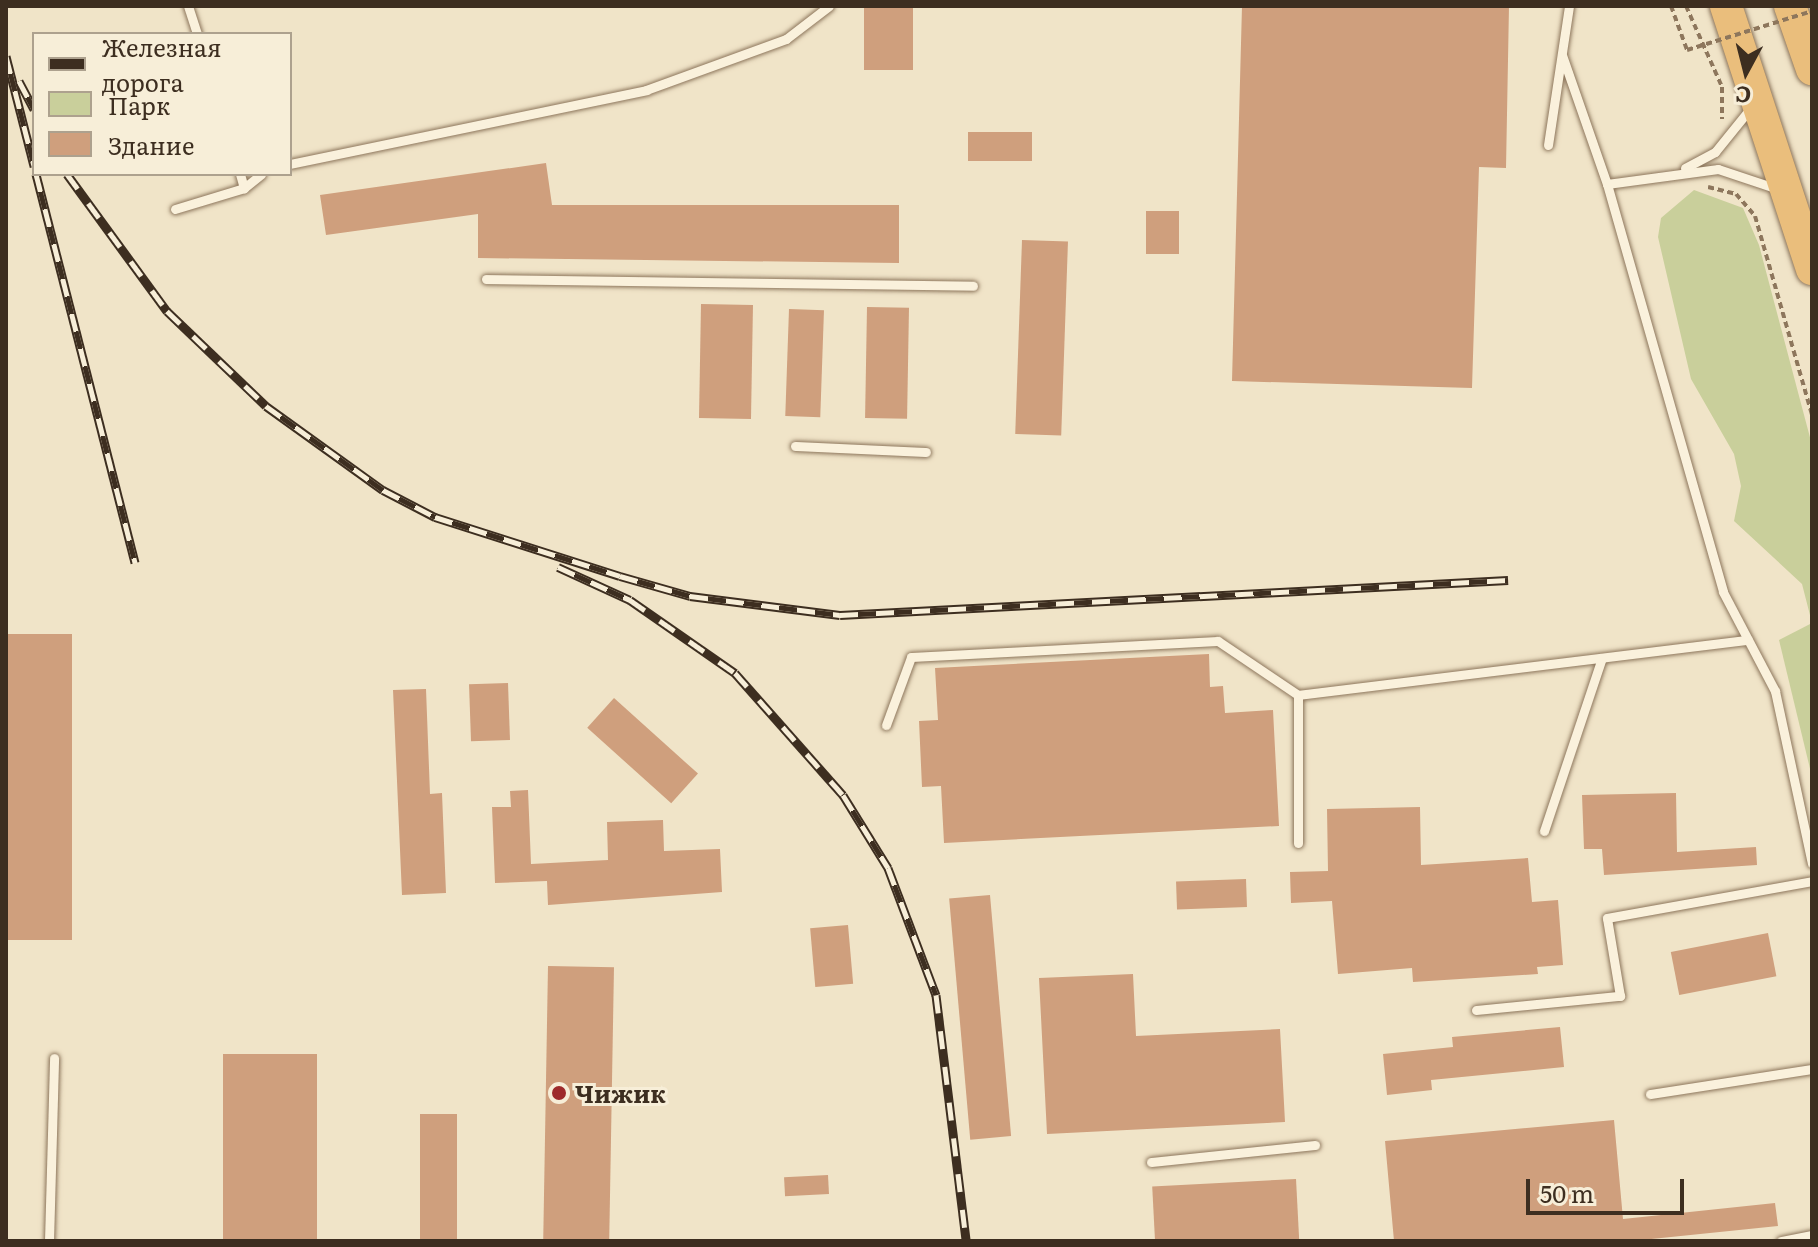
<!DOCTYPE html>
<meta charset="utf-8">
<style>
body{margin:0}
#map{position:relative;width:1818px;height:1247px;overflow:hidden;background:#f0e4c8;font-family:Literata,serif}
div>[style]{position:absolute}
.green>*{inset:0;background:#c9cf9b}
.building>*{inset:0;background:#cf9f7d;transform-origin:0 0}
.path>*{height:4px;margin-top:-2px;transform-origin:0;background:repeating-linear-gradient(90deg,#8d765c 0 6px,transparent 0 10px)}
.roads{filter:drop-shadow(0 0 2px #8d765c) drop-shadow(0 0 2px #8d765c)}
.service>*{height:9px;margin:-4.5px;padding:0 4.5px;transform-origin:4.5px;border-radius:4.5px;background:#faf1dc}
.trunk>*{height:32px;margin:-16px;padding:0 16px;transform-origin:16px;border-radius:16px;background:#eabe7c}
.rail>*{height:9px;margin-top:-4.5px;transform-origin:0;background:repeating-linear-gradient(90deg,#f7eed8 0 18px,#3d2e20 0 36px);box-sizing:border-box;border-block:2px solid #3d2e20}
.path-bridge>*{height:4px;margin-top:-2px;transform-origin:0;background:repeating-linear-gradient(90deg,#8d765c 0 6px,transparent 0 10px)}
.dots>*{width:22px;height:22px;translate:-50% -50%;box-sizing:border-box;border:4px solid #f7eed8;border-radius:50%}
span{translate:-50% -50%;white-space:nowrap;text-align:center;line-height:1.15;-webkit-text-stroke:6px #f7eed8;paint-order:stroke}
.poi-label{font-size:24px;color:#3d2e20;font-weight:700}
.left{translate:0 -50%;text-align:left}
.frame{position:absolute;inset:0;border:8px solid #3d2e20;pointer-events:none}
.legend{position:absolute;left:32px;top:32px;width:260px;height:144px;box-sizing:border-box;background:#f7eed8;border:2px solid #ada18e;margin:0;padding:10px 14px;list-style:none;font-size:24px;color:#3d2e20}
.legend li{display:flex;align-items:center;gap:16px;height:40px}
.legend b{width:40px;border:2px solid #ada18e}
.north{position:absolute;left:1706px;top:32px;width:80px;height:80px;-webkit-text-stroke:6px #f7eed8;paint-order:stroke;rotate:187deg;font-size:22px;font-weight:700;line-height:32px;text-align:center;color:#3d2e20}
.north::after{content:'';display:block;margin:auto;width:28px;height:36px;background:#3d2e20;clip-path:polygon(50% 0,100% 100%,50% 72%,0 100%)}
.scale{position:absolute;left:1526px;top:1179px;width:158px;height:36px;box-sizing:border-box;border:4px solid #3d2e20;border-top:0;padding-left:10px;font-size:24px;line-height:28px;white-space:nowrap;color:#3d2e20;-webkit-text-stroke:6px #f7eed8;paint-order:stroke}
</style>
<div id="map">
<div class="green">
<i style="clip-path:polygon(1694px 190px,1743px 208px,1759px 245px,1812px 445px,1812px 623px,1802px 584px,1734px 521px,1741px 486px,1734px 454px,1691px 379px,1658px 237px,1661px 218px)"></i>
<i style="clip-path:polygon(1812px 623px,1812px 777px,1779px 640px)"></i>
</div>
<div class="building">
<i style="left:864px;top:6px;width:49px;height:64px"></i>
<i style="clip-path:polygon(1242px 6px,1509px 6px,1506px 168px,1479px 167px,1472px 388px,1232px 381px)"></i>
<i style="left:968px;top:132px;width:64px;height:29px"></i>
<i style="clip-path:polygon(546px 163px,552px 205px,899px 205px,899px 263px,478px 258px,478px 214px,326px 235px,320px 195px)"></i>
<i style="left:1146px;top:211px;width:33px;height:43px"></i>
<i style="left:1022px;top:240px;width:46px;height:194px;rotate:2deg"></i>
<i style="left:701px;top:304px;width:52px;height:114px;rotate:1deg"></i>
<i style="left:867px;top:307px;width:42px;height:111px;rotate:1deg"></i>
<i style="left:789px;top:309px;width:35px;height:107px;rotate:2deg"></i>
<i style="left:6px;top:634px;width:66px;height:306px"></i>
<i style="clip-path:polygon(1209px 654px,1210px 687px,1223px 686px,1225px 713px,1273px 710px,1279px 826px,944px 843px,941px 786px,922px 787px,919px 721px,938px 720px,935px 668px)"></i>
<i style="left:508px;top:683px;width:57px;height:39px;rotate:88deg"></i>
<i style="clip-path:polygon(426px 689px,430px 794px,442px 793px,446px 893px,402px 895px,393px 690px)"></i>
<i style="left:614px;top:698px;width:113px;height:40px;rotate:42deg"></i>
<i style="clip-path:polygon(528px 790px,531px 864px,608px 860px,607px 822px,663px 820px,664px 851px,720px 849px,722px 892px,548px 905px,547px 881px,495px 883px,492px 807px,511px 807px,510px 791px)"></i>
<i style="clip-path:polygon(1676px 793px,1677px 852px,1756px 847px,1757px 865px,1604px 875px,1602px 849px,1584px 849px,1582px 795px)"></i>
<i style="clip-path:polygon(1420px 807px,1421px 865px,1528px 858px,1532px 902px,1558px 900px,1563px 965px,1537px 967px,1538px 974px,1413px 982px,1412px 968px,1338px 974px,1332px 901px,1291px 903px,1290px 872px,1328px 871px,1327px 809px)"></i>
<i style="left:1246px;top:879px;width:28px;height:70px;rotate:88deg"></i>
<i style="left:990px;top:895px;width:242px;height:41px;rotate:85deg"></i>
<i style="left:848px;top:925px;width:59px;height:38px;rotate:85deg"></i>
<i style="left:1768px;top:933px;width:44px;height:99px;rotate:79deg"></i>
<i style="left:548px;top:966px;width:66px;height:275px;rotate:1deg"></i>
<i style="clip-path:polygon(1133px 974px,1136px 1036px,1280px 1029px,1285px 1122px,1047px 1134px,1039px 978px)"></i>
<i style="clip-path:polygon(1560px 1027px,1564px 1067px,1431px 1080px,1432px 1090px,1387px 1095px,1383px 1054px,1453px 1047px,1452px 1037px)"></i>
<i style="left:317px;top:1054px;width:187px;height:94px;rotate:90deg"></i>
<i style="left:420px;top:1114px;width:37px;height:127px"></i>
<i style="clip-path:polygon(1614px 1120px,1623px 1219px,1775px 1203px,1778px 1226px,1632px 1241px,1394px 1241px,1385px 1141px)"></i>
<i style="left:828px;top:1175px;width:19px;height:44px;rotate:87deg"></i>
<i style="left:1296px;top:1179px;width:62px;height:144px;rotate:87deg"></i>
</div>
<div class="path">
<i style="left:1671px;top:6px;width:47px;rotate:70deg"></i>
<i style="left:1686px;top:6px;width:89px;rotate:66deg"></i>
<i style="left:1722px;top:87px;width:32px;rotate:90deg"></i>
<i style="left:1708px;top:187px;width:29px;rotate:14deg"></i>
<i style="left:1736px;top:194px;width:29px;rotate:49deg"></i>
<i style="left:1755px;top:216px;width:207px;rotate:74deg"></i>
</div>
<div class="roads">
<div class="service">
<i style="left:188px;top:6px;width:29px;rotate:72deg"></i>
<i style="left:1562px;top:55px;width:137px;rotate:70.8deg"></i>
<i style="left:1607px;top:184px;width:424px;rotate:74.1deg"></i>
<i style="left:1723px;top:592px;width:112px;rotate:62.3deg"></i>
<i style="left:1775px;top:691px;width:176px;rotate:77.9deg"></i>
<i style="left:1548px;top:145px;width:141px;rotate:-81.4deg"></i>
<i style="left:290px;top:164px;width:364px;rotate:-11.7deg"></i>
<i style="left:646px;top:90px;width:149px;rotate:-20deg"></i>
<i style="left:786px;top:39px;width:54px;rotate:-37.5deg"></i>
<i style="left:1685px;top:168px;width:34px;rotate:-28deg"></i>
<i style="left:1715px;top:152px;width:54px;rotate:-51deg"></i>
<i style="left:240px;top:174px;width:15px;rotate:74deg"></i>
<i style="left:1607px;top:184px;width:112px;rotate:-7.7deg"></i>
<i style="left:1718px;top:169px;width:60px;rotate:18.4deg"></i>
<i style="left:175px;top:209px;width:72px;rotate:-16.9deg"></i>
<i style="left:244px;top:188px;width:22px;rotate:-39deg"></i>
<i style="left:486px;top:279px;width:487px;rotate:0.8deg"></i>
<i style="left:795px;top:446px;width:131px;rotate:2.6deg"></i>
<i style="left:886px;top:725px;width:72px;rotate:-69.8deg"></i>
<i style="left:911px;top:657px;width:307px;rotate:-3deg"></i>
<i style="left:1218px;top:641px;width:97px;rotate:34deg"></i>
<i style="left:1544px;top:831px;width:182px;rotate:-71.5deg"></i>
<i style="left:1298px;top:843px;width:148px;rotate:-90deg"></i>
<i style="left:1298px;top:695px;width:453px;rotate:-7deg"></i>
<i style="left:1476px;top:1010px;width:145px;rotate:-5.6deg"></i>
<i style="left:1620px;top:996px;width:79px;rotate:-99.5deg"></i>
<i style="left:1607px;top:918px;width:208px;rotate:-10.2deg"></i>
<i style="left:1650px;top:1094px;width:164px;rotate:-8.8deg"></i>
<i style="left:1151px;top:1162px;width:165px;rotate:-5.9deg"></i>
<i style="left:49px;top:1241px;width:183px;rotate:-88.4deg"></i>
<i style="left:1781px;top:1241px;width:32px;rotate:-11deg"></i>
</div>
<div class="trunk">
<i style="left:1726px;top:6px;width:277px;rotate:71.9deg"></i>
<i style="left:1790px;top:6px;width:67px;rotate:70.8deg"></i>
</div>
</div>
<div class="rail">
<i style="left:6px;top:56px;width:114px;rotate:75.7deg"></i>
<i style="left:19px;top:81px;width:32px;rotate:62deg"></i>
<i style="left:36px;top:174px;width:401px;rotate:75.7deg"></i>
<i style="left:67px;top:174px;width:170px;rotate:53.9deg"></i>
<i style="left:167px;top:311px;width:137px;rotate:43.8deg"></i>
<i style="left:266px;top:406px;width:144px;rotate:35.7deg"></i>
<i style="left:383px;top:490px;width:59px;rotate:27.4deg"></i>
<i style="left:435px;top:517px;width:194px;rotate:17.7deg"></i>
<i style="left:620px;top:576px;width:73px;rotate:15.9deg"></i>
<i style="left:690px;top:596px;width:151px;rotate:7.2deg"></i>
<i style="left:840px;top:615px;width:669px;rotate:-3deg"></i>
<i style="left:558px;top:567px;width:79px;rotate:24.6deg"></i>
<i style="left:630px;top:600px;width:128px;rotate:34.8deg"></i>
<i style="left:735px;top:673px;width:163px;rotate:48.5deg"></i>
<i style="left:843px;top:795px;width:86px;rotate:58.3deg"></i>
<i style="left:888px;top:868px;width:136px;rotate:69.3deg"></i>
<i style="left:936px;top:995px;width:248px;rotate:83deg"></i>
</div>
<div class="path-bridge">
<i style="left:1687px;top:50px;width:131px;rotate:-17.3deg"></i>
</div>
<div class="dots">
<i style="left:559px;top:1093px;background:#9e2a2b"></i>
</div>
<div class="poi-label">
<span class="left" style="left:575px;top:1093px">Чижик</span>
</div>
<div class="frame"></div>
<ul class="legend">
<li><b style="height:10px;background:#3d2e20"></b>Железная дорога</li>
<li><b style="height:22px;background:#c9cf9b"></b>Парк</li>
<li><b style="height:22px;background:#cf9f7d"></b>Здание</li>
</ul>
<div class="north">С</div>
<div class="scale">50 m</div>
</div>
